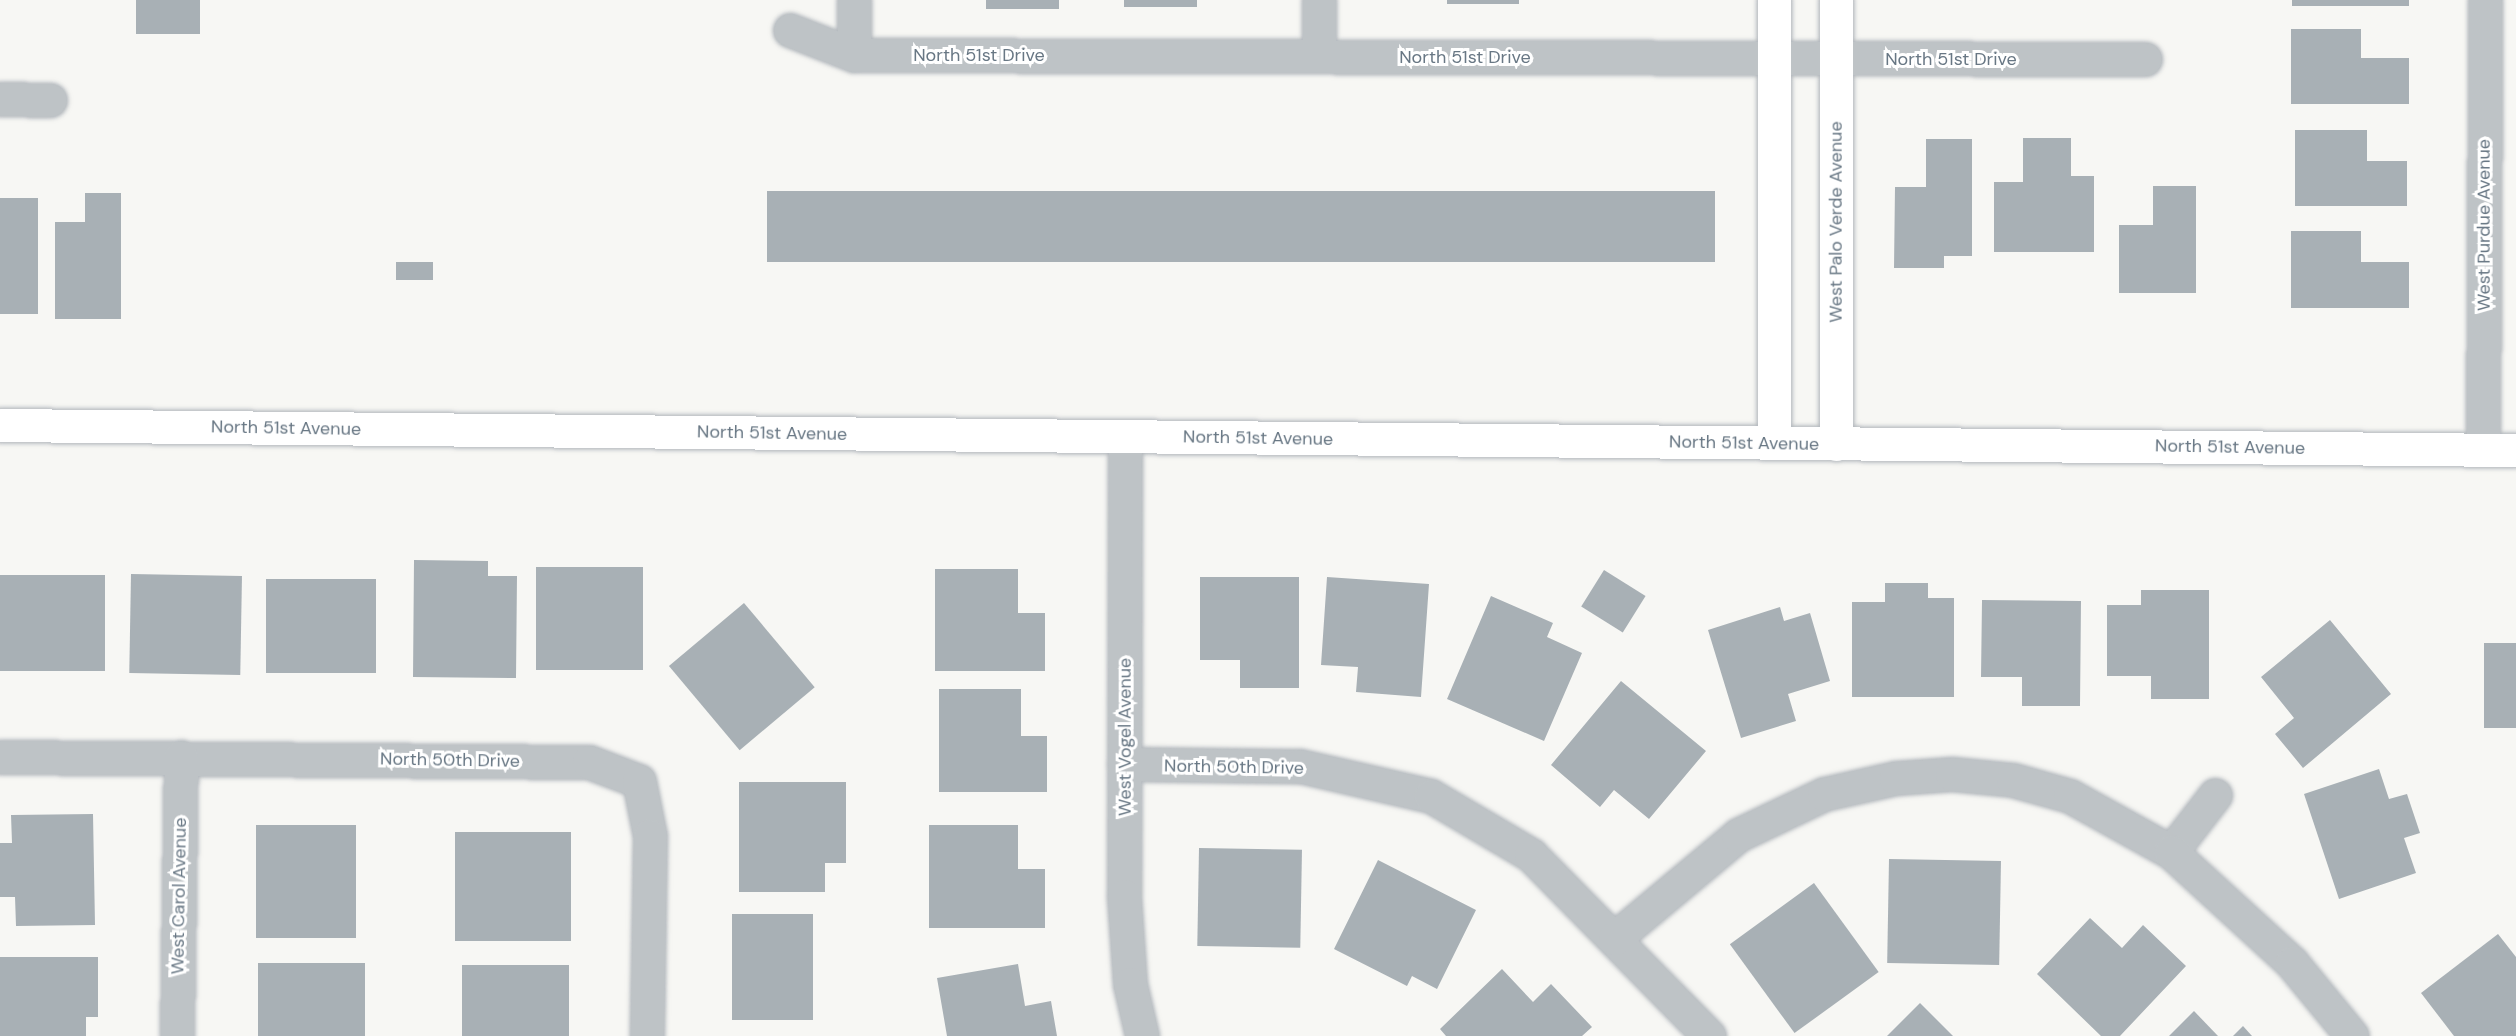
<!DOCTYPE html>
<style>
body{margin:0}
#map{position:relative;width:2516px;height:1036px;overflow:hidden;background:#f7f7f4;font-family:"DM Sans",sans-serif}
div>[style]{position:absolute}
.building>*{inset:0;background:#a8b0b5;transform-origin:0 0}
.roads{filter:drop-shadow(0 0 2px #b3b8bd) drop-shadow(0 0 2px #b3b8bd)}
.street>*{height:33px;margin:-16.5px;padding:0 16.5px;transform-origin:16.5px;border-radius:16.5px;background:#bec3c6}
.secondary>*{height:33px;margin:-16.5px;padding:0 16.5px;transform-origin:16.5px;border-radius:16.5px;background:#fff}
.primary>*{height:33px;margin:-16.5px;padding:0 16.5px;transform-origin:16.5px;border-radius:16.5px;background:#fff}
span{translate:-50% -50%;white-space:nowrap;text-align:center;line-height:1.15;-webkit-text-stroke:6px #fff;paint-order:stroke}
.street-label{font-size:18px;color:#687784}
</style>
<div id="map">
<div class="building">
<i style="left:136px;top:0;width:64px;height:34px"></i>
<i style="left:986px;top:0;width:73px;height:9px"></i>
<i style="left:1124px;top:0;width:73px;height:7px"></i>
<i style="left:1447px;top:0;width:72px;height:4px"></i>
<i style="left:2292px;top:0;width:117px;height:6px"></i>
<i style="clip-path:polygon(2291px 29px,2361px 29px,2361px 58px,2409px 58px,2409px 104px,2291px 104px)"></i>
<i style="clip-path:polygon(2295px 130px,2367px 130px,2367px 161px,2407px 161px,2407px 206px,2295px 206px)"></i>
<i style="clip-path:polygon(2023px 138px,2071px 138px,2071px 176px,2094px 176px,2094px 252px,1994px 252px,1994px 182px,2023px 182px)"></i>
<i style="clip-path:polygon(1926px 139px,1972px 139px,1972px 256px,1944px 256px,1944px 268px,1894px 268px,1895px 187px,1926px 187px)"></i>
<i style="clip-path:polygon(2153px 186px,2196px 186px,2196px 293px,2119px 293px,2119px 225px,2153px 225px)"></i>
<i style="left:1715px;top:191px;width:71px;height:948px;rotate:90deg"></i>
<i style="clip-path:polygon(85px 193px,121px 193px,121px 319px,55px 319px,55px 222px,85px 222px)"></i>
<i style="left:0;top:198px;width:38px;height:116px"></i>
<i style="clip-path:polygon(2291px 231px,2361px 231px,2361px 262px,2409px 262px,2409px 308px,2291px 308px)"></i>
<i style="left:396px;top:262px;width:37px;height:18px"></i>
<i style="clip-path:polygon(414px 560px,488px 561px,488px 576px,517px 576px,516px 678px,413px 677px)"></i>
<i style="left:536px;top:567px;width:107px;height:103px"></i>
<i style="clip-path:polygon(935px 569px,1018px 569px,1018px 613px,1045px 613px,1045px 671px,935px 671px)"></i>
<i style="left:1604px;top:570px;width:49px;height:43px;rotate:32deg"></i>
<i style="left:131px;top:574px;width:111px;height:99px;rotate:1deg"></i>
<i style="left:0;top:575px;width:105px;height:96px"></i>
<i style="clip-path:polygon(1200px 577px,1299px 577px,1299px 688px,1240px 688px,1240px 660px,1200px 660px)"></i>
<i style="clip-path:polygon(1327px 577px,1429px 584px,1421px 697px,1356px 692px,1358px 667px,1321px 665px)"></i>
<i style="left:266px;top:579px;width:110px;height:94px"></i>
<i style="clip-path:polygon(1885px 583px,1928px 583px,1928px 598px,1954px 598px,1954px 697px,1852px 697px,1852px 602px,1885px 602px)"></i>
<i style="clip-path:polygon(2141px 590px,2209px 590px,2209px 699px,2151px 699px,2151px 676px,2107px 676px,2107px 605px,2141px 605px)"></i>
<i style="clip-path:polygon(1491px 596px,1553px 623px,1547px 637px,1582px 653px,1544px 741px,1447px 699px)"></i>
<i style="clip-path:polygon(1982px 600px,2081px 601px,2080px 706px,2022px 706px,2022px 677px,1981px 677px)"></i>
<i style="left:744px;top:603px;width:110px;height:98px;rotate:50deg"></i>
<i style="clip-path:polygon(1780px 607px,1784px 621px,1810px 613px,1830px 681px,1788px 694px,1796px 721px,1741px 738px,1708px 630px)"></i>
<i style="clip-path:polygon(2330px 620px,2391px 694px,2303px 768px,2275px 734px,2294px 718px,2261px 677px)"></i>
<i style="left:2484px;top:643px;width:32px;height:85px"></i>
<i style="clip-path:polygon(1621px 681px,1706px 751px,1649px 819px,1614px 790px,1600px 807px,1551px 765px)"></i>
<i style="clip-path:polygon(939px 689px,1021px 689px,1021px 736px,1047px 736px,1047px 792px,939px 792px)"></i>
<i style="clip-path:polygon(2379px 769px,2389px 799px,2407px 794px,2420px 833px,2404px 838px,2416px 873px,2339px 899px,2304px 794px)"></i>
<i style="clip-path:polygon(739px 782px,846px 782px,846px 863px,825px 863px,825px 892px,739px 892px)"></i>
<i style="clip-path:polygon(93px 814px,95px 925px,16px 926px,15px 897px,0 897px,0 843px,12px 843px,11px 815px)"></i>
<i style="left:256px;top:825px;width:100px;height:113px"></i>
<i style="clip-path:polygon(929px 825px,1018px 825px,1018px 869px,1045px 869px,1045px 928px,929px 928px)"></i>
<i style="left:455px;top:832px;width:116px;height:109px"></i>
<i style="left:1199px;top:848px;width:103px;height:98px;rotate:1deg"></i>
<i style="left:1889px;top:859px;width:112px;height:104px;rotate:1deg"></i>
<i style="clip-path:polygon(1378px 860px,1476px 910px,1437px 989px,1412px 976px,1407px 986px,1334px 949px)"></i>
<i style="left:1814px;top:883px;width:110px;height:104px;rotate:54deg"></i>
<i style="left:732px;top:914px;width:81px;height:106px"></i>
<i style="clip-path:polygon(2090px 918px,2122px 948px,2143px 925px,2186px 966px,2120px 1036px,2101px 1036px,2037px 974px)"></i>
<i style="clip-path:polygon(2498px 934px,2516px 957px,2516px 1036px,2454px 1036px,2421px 993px)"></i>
<i style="clip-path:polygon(0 957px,98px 957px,98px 1017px,86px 1017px,86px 1036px,0 1036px)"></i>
<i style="left:258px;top:963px;width:107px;height:73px"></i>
<i style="clip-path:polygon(1018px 964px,1025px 1006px,1051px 1001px,1057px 1036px,947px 1036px,937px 978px)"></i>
<i style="left:462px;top:965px;width:107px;height:71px"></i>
<i style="clip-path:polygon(1502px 969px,1533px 1002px,1551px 984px,1592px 1027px,1582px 1036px,1446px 1036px,1440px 1029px)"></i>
<i style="clip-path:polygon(1920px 1003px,1953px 1036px,1887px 1036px)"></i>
<i style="clip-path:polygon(2194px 1011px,2218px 1036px,2169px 1036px)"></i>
<i style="clip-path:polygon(2243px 1026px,2252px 1036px,2233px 1036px)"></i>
</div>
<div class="roads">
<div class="street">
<i style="left:790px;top:30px;width:69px;rotate:21.3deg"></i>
<i style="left:854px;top:55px;width:1291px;rotate:0.18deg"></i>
<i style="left:854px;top:55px;width:55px;rotate:-90deg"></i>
<i style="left:1319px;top:56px;width:56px;rotate:-90deg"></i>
<i style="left:0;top:99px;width:50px;rotate:1.1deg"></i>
<i style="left:1125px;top:436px;width:460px;rotate:90.1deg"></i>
<i style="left:1124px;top:896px;width:88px;rotate:86.1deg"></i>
<i style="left:1130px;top:984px;width:53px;rotate:77deg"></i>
<i style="left:2483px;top:450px;width:450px;rotate:-89.7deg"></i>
<i style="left:0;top:757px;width:589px;rotate:0.49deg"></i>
<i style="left:589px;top:762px;width:53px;rotate:20.8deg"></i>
<i style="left:639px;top:781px;width:56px;rotate:78.7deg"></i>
<i style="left:650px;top:836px;width:200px;rotate:90.9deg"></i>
<i style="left:1124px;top:764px;width:176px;rotate:0.7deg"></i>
<i style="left:1300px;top:766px;width:134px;rotate:12.9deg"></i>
<i style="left:1431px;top:796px;width:116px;rotate:30.5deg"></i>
<i style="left:1531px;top:855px;width:254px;rotate:45.5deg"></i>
<i style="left:2171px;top:852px;width:72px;rotate:-52.3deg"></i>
<i style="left:1615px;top:938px;width:160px;rotate:-39.9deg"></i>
<i style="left:1738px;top:835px;width:95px;rotate:-25.5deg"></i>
<i style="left:1824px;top:794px;width:74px;rotate:-12.5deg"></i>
<i style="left:1896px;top:778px;width:56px;rotate:-4.1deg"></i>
<i style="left:1952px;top:774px;width:61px;rotate:5.6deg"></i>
<i style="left:2013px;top:780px;width:59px;rotate:15.7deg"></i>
<i style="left:2070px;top:796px;width:115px;rotate:29deg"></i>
<i style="left:2171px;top:852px;width:164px;rotate:42.5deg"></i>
<i style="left:2292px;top:963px;width:94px;rotate:50.6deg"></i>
<i style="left:177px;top:1036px;width:279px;rotate:-89.2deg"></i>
</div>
<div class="secondary">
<i style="left:1774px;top:0;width:443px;rotate:90deg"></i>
<i style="left:1836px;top:444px;width:444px;rotate:-90deg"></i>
</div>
<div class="primary">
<i style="left:0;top:425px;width:2516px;rotate:0.57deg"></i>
</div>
</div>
<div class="street-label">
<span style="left:979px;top:55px">North 51st Drive</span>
<span style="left:1465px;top:57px">North 51st Drive</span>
<span style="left:1951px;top:59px">North 51st Drive</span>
<span style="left:1836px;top:222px;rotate:-90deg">West Palo Verde Avenue</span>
<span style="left:2484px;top:225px;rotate:-90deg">West Purdue Avenue</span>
<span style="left:286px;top:428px;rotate:1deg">North 51st Avenue</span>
<span style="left:772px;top:433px;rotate:1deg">North 51st Avenue</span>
<span style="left:1258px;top:438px;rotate:1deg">North 51st Avenue</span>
<span style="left:1744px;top:443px;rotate:1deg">North 51st Avenue</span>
<span style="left:2230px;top:447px;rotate:1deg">North 51st Avenue</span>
<span style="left:1125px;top:737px;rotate:-90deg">West Vogel Avenue</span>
<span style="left:450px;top:760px;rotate:1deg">North 50th Drive</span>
<span style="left:1234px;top:767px;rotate:1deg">North 50th Drive</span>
<span style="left:179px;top:896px;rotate:-89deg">West Carol Avenue</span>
</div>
</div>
